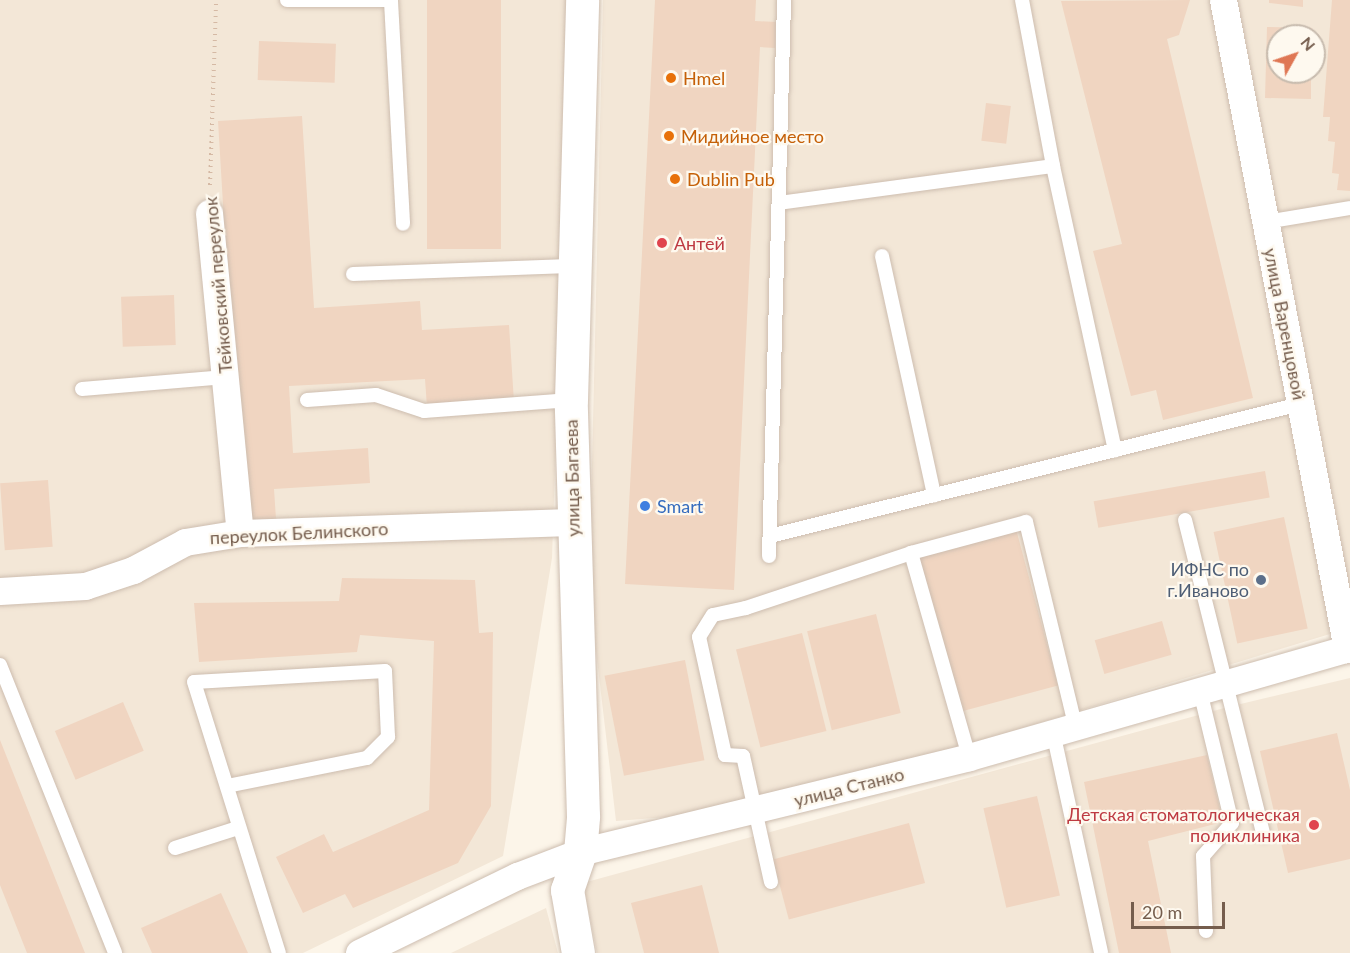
<!DOCTYPE html>
<meta charset="utf-8">
<style>
body{margin:0}
#map{position:relative;width:1350px;height:953px;overflow:hidden;background:#fcf5e9;font-family:Lato,sans-serif}
div>[style]{position:absolute}
.residential>*{inset:0;background:#f3e7d7}
.building>*{inset:0;background:#f0d5c1;transform-origin:0 0}
.path>*{height:4px;margin-top:-2px;transform-origin:0;background:repeating-linear-gradient(90deg,#d5b9a4 0 1.5px,transparent 0 6px)}
.roads{filter:drop-shadow(0 0 2px #cdbdaf) drop-shadow(0 0 2px #cdbdaf)}
.service>*{height:14px;margin:-7px;padding:0 7px;transform-origin:7px;border-radius:7px;background:#fff}
.minor>*{height:27px;margin:-13.5px;padding:0 13.5px;transform-origin:13.5px;border-radius:13.5px;background:#fff}
.tertiary>*{height:33px;margin:-16.5px;padding:0 16.5px;transform-origin:16.5px;border-radius:16.5px;background:#fff}
.dots>*{width:16px;height:16px;translate:-50% -50%;box-sizing:border-box;border:3px solid #fef9ef;border-radius:50%}
span{translate:-50% -50%;white-space:nowrap;text-align:center;line-height:1.15;-webkit-text-stroke:4.5px #fef9ef;paint-order:stroke}
.food-label{font-size:18px;color:#c56008}
.left{translate:0 -50%;text-align:left}
.health-label{font-size:18px;color:#be3a42}
.right{translate:-100% -50%;text-align:right}
.street-label{font-size:18px;color:#755d4d}
.shop-label{font-size:18px;color:#366cbe}
.service-label{font-size:18px;color:#4e5e75}
.north{position:absolute;left:1266px;top:24px;width:60px;height:60px;box-sizing:border-box;background:#fef9ef;border:2px solid #c7bbae;border-radius:50%;rotate:50deg;font-size:16px;font-weight:700;line-height:24px;text-align:center;color:#755d4d}
.north::after{content:'';display:block;margin:auto;width:21px;height:27px;background:#df7754;clip-path:polygon(50% 0,100% 100%,50% 72%,0 100%)}
.scale{position:absolute;left:1131px;top:902px;width:94px;height:27px;box-sizing:border-box;border:3px solid #755d4d;border-top:0;padding-left:8px;font-size:18px;line-height:21px;white-space:nowrap;color:#755d4d;-webkit-text-stroke:4px #fef9ef;paint-order:stroke}
</style>
<div id="map">
<div class="residential">
<i style="clip-path:polygon(0 0,570px 0,552px 558px,503px 856px,303px 953px,0 953px)"></i>
<i style="clip-path:polygon(evenodd,603px 0,1350px 0,1350px 620px,1302px 413px,1330px 634px,755px 810px,616px 821px,589px 591px,603px 0,1278px 36px,1314px 36px,1314px 72px,1278px 72px,1278px 36px)"></i>
<i style="clip-path:polygon(1350px 678px,1350px 953px,597px 953px,583px 883px,1228px 707px)"></i>
<i style="clip-path:polygon(546px 908px,558px 953px,451px 953px)"></i>
</div>
<div class="building">
<i style="left:427px;top:0;width:74px;height:249px"></i>
<i style="clip-path:polygon(655px 0,756px 0,755px 21px,776px 22px,775px 48px,760px 47px,734px 590px,625px 584px)"></i>
<i style="clip-path:polygon(1190px 0,1179px 35px,1167px 39px,1253px 398px,1163px 420px,1156px 390px,1131px 396px,1093px 251px,1122px 244px,1061px 1px)"></i>
<i style="clip-path:polygon(1269px 0,1303px 0,1303px 7px,1269px 3px)"></i>
<i style="clip-path:polygon(1332px 0,1350px 0,1350px 191px,1337px 190px,1339px 174px,1332px 173px,1335px 142px,1328px 141px,1330px 117px,1323px 117px)"></i>
<i style="clip-path:polygon(1267px 27px,1312px 28px,1312px 36px,1278px 36px,1278px 72px,1311px 72px,1311px 99px,1265px 98px)"></i>
<i style="left:259px;top:41px;width:77px;height:39px;rotate:2deg"></i>
<i style="left:986px;top:103px;width:25px;height:38px;rotate:7deg"></i>
<i style="clip-path:polygon(302px 116px,314px 308px,420px 301px,422px 330px,509px 325px,514px 402px,427px 407px,425px 379px,289px 386px,293px 453px,368px 448px,370px 483px,274px 489px,276px 519px,242px 521px,218px 121px)"></i>
<i style="left:174px;top:295px;width:50px;height:53px;rotate:88deg"></i>
<i style="left:1265px;top:471px;width:27px;height:174px;rotate:80deg"></i>
<i style="left:48px;top:480px;width:67px;height:48px;rotate:86deg"></i>
<i style="left:1284px;top:517px;width:114px;height:72px;rotate:78deg"></i>
<i style="left:1016px;top:529px;width:162px;height:102px;rotate:75deg"></i>
<i style="clip-path:polygon(342px 578px,475px 580px,479px 633px,493px 632px,491px 806px,458px 863px,353px 908px,345px 894px,303px 913px,276px 857px,324px 834px,333px 852px,429px 810px,434px 641px,360px 635px,357px 652px,199px 662px,194px 603px,339px 601px)"></i>
<i style="left:876px;top:614px;width:102px;height:71px;rotate:76deg"></i>
<i style="left:1162px;top:621px;width:35px;height:70px;rotate:74deg"></i>
<i style="left:802px;top:633px;width:101px;height:68px;rotate:76deg"></i>
<i style="left:685px;top:660px;width:102px;height:82px;rotate:79deg"></i>
<i style="left:123px;top:702px;width:53px;height:74px;rotate:67deg"></i>
<i style="clip-path:polygon(1337px 733px,1350px 790px,1350px 859px,1288px 873px,1260px 751px)"></i>
<i style="clip-path:polygon(0 740px,85px 953px,27px 953px,0 885px)"></i>
<i style="clip-path:polygon(1207px 755px,1223px 822px,1148px 841px,1171px 953px,1119px 953px,1084px 782px)"></i>
<i style="left:1037px;top:796px;width:102px;height:55px;rotate:77deg"></i>
<i style="left:909px;top:823px;width:62px;height:141px;rotate:75deg"></i>
<i style="clip-path:polygon(702px 885px,719px 953px,644px 953px,631px 903px)"></i>
<i style="clip-path:polygon(221px 893px,248px 953px,152px 953px,141px 928px)"></i>
</div>
<div class="path">
<i style="left:210px;top:185px;width:185px;rotate:-88.1deg"></i>
</div>
<div class="roads">
<div class="service">
<i style="left:287px;top:0;width:104px"></i>
<i style="left:1022px;top:0;width:169px;rotate:79.4deg"></i>
<i style="left:1053px;top:166px;width:291px;rotate:77.7deg"></i>
<i style="left:391px;top:1px;width:223px;rotate:86.9deg"></i>
<i style="left:779px;top:203px;width:276px;rotate:-7.7deg"></i>
<i style="left:1266px;top:222px;width:85px;rotate:-9.5deg"></i>
<i style="left:882px;top:256px;width:245px;rotate:77.7deg"></i>
<i style="left:353px;top:274px;width:223px;rotate:-2.1deg"></i>
<i style="left:82px;top:389px;width:144px;rotate:-4.8deg"></i>
<i style="left:307px;top:400px;width:69px;rotate:-4.1deg"></i>
<i style="left:376px;top:395px;width:51px;rotate:18.4deg"></i>
<i style="left:424px;top:411px;width:147px;rotate:-4.3deg"></i>
<i style="left:1185px;top:520px;width:324px;rotate:76deg"></i>
<i style="left:770px;top:536px;width:546px;rotate:-13.99deg"></i>
<i style="left:911px;top:553px;width:212px;rotate:74.1deg"></i>
<i style="left:769px;top:556px;width:556px;rotate:-88.45deg"></i>
<i style="left:0;top:665px;width:310px;rotate:68.2deg"></i>
<i style="left:1200px;top:691px;width:136px;rotate:76.4deg"></i>
<i style="left:1232px;top:823px;width:44px;rotate:131.3deg"></i>
<i style="left:1203px;top:856px;width:75px;rotate:87.7deg"></i>
<i style="left:1053px;top:732px;width:226px;rotate:77.7deg"></i>
<i style="left:227px;top:786px;width:143px;rotate:-11.3deg"></i>
<i style="left:367px;top:758px;width:30px;rotate:-45deg"></i>
<i style="left:388px;top:737px;width:66px;rotate:-92.6deg"></i>
<i style="left:385px;top:671px;width:191px;rotate:176.7deg"></i>
<i style="left:194px;top:682px;width:284px;rotate:72.6deg"></i>
<i style="left:175px;top:848px;width:66px;rotate:-17.6deg"></i>
<i style="left:771px;top:882px;width:129px;rotate:-102.5deg"></i>
<i style="left:743px;top:756px;width:18px;rotate:-177deg"></i>
<i style="left:725px;top:755px;width:121px;rotate:-102.4deg"></i>
<i style="left:699px;top:637px;width:26px;rotate:-58deg"></i>
<i style="left:713px;top:615px;width:34px;rotate:-12deg"></i>
<i style="left:746px;top:608px;width:174px;rotate:-18.4deg"></i>
<i style="left:911px;top:553px;width:119px;rotate:-15.1deg"></i>
<i style="left:1026px;top:522px;width:209px;rotate:76.4deg"></i>
</div>
<div class="minor">
<i style="left:1223px;top:0;width:661px;rotate:79.18deg"></i>
<i style="left:209px;top:213px;width:321px;rotate:84.5deg"></i>
<i style="left:0;top:591px;width:85px;rotate:-3.4deg"></i>
<i style="left:85px;top:586px;width:51px;rotate:-18.4deg"></i>
<i style="left:133px;top:570px;width:59px;rotate:-28.3deg"></i>
<i style="left:185px;top:542px;width:56px;rotate:-9.3deg"></i>
<i style="left:240px;top:533px;width:332px;rotate:-1.9deg"></i>
<i style="left:359px;top:953px;width:176px;rotate:-26deg"></i>
<i style="left:517px;top:876px;width:67px;rotate:-20.9deg"></i>
<i style="left:580px;top:852px;width:400px;rotate:-13.7deg"></i>
<i style="left:969px;top:757px;width:396px;rotate:-16deg"></i>
</div>
<div class="tertiary">
<i style="left:578px;top:953px;width:64px;rotate:-99.9deg"></i>
<i style="left:567px;top:890px;width:40px;rotate:-71.1deg"></i>
<i style="left:580px;top:852px;width:36px;rotate:-85deg"></i>
<i style="left:583px;top:816px;width:416px;rotate:-91.7deg"></i>
<i style="left:571px;top:400px;width:400px;rotate:-88.4deg"></i>
</div>
</div>
<div class="dots">
<i style="left:671px;top:78px;background:#e8710a"></i>
<i style="left:669px;top:136px;background:#e8710a"></i>
<i style="left:675px;top:179px;background:#e8710a"></i>
<i style="left:662px;top:243px;background:#e0444e"></i>
<i style="left:645px;top:506px;background:#3f7fe0"></i>
<i style="left:1261px;top:580px;background:#5c6f8a"></i>
<i style="left:1314px;top:825px;background:#e0444e"></i>
</div>
<div class="food-label">
<span class="left" style="left:683px;top:78px">Hmel</span>
<span class="left" style="left:681px;top:136px">Мидийное место</span>
<span class="left" style="left:687px;top:179px">Dublin Pub</span>
</div>
<div class="health-label">
<span class="left" style="left:674px;top:243px">Антей</span>
<span class="right" style="left:1300px;top:825px">Детская стоматологическая<br>поликлиника</span>
</div>
<div class="street-label">
<span style="left:218px;top:285px;rotate:-95deg">Тейковский переулок</span>
<span style="left:1285px;top:324px;rotate:79deg">улица Варенцовой</span>
<span style="left:572px;top:478px;rotate:-91deg">улица Багаева</span>
<span style="left:299px;top:533px;rotate:-3deg">переулок Белинского</span>
<span style="left:849px;top:787px;rotate:-14deg">улица Станко</span>
</div>
<div class="shop-label">
<span class="left" style="left:657px;top:506px">Smart</span>
</div>
<div class="service-label">
<span class="right" style="left:1249px;top:580px">ИФНС по<br>г.Иваново</span>
</div>
<div class="north">N</div>
<div class="scale">20 m</div>
</div>
